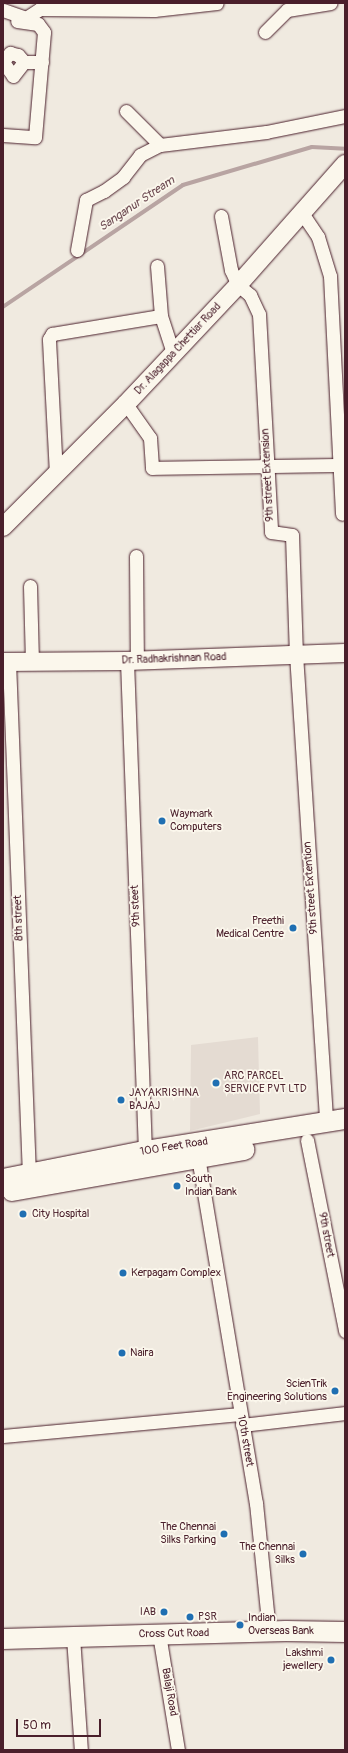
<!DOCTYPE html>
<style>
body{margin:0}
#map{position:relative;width:348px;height:1753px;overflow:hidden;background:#f0eae0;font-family:Pangolin,sans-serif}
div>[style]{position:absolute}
.built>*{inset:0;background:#e4dbd2}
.stream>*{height:3.5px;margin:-1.75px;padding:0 1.75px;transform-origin:1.75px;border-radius:1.75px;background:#b8a4a2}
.roads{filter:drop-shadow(0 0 1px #4a1f2b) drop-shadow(0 0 1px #4a1f2b)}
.street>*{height:13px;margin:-6.5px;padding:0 6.5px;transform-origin:6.5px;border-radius:6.5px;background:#fbf7ec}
.secondary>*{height:18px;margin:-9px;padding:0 9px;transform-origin:9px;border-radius:9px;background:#fbf7ec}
.primary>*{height:20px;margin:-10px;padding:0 10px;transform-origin:10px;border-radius:10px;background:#fbf7ec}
.dots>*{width:11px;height:11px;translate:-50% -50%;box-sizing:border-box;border:2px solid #fbf7ec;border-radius:50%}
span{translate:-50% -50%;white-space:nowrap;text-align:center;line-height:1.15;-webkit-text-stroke:3.5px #fbf7ec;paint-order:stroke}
.street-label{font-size:11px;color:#4a1f2b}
.poi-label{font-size:11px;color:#4a1f2b}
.left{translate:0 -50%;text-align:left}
.right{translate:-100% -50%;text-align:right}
.water-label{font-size:12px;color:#704e55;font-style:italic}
.frame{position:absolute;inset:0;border:4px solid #4a1f2b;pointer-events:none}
.scale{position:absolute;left:16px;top:1719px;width:85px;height:18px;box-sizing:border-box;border:2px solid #4a1f2b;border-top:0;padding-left:5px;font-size:12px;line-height:14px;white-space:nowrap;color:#4a1f2b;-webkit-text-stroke:3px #fbf7ec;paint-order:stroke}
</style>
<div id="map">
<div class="built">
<i style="clip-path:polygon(258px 1037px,260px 1114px,190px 1131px,191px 1045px)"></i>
</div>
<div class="stream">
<i style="left:3px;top:307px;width:217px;rotate:-34.1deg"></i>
<i style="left:183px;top:185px;width:134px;rotate:-16.4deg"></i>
<i style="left:312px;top:147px;width:33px;rotate:3deg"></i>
</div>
<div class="roads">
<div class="street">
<i style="left:3px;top:10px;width:24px;rotate:19deg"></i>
<i style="left:26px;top:18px;width:17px;rotate:-33deg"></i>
<i style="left:40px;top:9px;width:114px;rotate:0.5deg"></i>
<i style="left:154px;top:10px;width:63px;rotate:-6.3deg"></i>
<i style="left:265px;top:32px;width:31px;rotate:-45deg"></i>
<i style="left:287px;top:10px;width:44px;rotate:-9.2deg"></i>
<i style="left:3px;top:61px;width:11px;rotate:-49deg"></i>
<i style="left:10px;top:53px;width:8px;rotate:14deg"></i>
<i style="left:18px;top:55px;width:9px;rotate:49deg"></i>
<i style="left:24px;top:62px;width:18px"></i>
<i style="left:3px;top:62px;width:17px;rotate:54deg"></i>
<i style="left:13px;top:76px;width:18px;rotate:-52deg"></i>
<i style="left:126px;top:111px;width:48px;rotate:45deg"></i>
<i style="left:3px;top:135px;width:32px;rotate:4deg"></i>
<i style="left:35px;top:137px;width:105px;rotate:-85.1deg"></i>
<i style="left:44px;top:32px;width:10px;rotate:-127deg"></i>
<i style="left:38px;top:24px;width:21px;rotate:-172deg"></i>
<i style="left:302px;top:213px;width:29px;rotate:56deg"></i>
<i style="left:318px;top:237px;width:41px;rotate:72.9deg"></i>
<i style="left:330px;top:276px;width:238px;rotate:87.1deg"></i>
<i style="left:221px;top:216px;width:55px;rotate:79.5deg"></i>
<i style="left:231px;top:270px;width:17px;rotate:65deg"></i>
<i style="left:238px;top:285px;width:16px;rotate:40deg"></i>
<i style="left:250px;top:295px;width:21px;rotate:65deg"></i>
<i style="left:259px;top:314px;width:218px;rotate:86.8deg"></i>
<i style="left:271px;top:532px;width:21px;rotate:8deg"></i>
<i style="left:292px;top:535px;width:119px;rotate:88.1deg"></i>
<i style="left:296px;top:654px;width:469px;rotate:86.3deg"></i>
<i style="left:77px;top:250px;width:51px;rotate:-79.8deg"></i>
<i style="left:86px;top:200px;width:20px;rotate:-27deg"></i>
<i style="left:104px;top:191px;width:24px;rotate:-36deg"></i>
<i style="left:123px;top:177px;width:28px;rotate:-52deg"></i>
<i style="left:140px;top:155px;width:22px;rotate:-27deg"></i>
<i style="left:160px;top:145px;width:107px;rotate:-7deg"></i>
<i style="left:266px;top:132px;width:81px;rotate:-11.4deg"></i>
<i style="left:157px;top:266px;width:50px;rotate:85.4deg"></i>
<i style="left:161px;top:316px;width:40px;rotate:72deg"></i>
<i style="left:126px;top:404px;width:42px;rotate:54.8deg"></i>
<i style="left:150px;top:438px;width:30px;rotate:86deg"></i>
<i style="left:152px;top:468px;width:193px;rotate:-0.9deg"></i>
<i style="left:56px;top:474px;width:135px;rotate:-93deg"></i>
<i style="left:49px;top:339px;width:6px;rotate:-59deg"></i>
<i style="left:52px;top:334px;width:110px;rotate:-9.4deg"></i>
<i style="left:136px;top:556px;width:105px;rotate:89.5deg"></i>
<i style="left:30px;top:586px;width:76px;rotate:88.5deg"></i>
<i style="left:127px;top:661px;width:490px;rotate:87.9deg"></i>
<i style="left:9px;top:662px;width:513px;rotate:87.77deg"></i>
<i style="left:307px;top:1140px;width:195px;rotate:78.7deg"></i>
<i style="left:198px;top:1157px;width:351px;rotate:80.5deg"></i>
<i style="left:256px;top:1503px;width:130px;rotate:84.2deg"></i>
<i style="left:242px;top:1425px;width:104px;rotate:-6.6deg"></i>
<i style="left:3px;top:1436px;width:238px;rotate:-5.3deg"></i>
<i style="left:159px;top:1634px;width:118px;rotate:80.7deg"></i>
<i style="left:73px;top:1637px;width:113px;rotate:86deg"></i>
</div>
<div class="secondary">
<i style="left:3px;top:527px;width:174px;rotate:-45deg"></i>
<i style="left:126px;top:404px;width:163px;rotate:-46.7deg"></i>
<i style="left:238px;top:285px;width:162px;rotate:-48.5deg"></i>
<i style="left:3px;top:662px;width:124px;rotate:-0.5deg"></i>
<i style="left:127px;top:661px;width:218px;rotate:-2.1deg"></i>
</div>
<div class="primary">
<i style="left:3px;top:1179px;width:145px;rotate:-11.2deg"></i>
<i style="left:145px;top:1151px;width:203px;rotate:-9.1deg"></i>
<i style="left:12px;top:1191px;width:236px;rotate:-10deg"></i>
<i style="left:3px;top:1639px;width:283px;rotate:-1.6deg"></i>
<i style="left:286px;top:1631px;width:59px;rotate:1deg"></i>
</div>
</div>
<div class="dots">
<i style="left:162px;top:821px;background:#1f6fb2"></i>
<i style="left:293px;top:928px;background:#1f6fb2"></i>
<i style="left:216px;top:1083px;background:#1f6fb2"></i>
<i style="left:121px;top:1100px;background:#1f6fb2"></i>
<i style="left:177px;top:1186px;background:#1f6fb2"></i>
<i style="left:23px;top:1214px;background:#1f6fb2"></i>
<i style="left:123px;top:1273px;background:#1f6fb2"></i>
<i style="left:122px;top:1353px;background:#1f6fb2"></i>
<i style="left:335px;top:1391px;background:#1f6fb2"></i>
<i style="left:224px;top:1534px;background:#1f6fb2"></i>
<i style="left:303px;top:1554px;background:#1f6fb2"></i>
<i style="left:164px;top:1612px;background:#1f6fb2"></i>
<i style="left:190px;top:1617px;background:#1f6fb2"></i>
<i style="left:240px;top:1625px;background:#1f6fb2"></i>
<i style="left:331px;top:1660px;background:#1f6fb2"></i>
</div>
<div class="street-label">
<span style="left:178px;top:349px;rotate:-47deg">Dr. Alagappa Chettiar Road</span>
<span style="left:268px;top:475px;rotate:-93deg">9th street Extension</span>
<span style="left:174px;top:659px;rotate:-2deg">Dr. Radhakrishnan Road</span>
<span style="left:311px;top:888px;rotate:-94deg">9th street Extention</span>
<span style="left:136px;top:906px;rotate:-92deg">9th steet</span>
<span style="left:19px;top:918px;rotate:-92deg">8th street</span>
<span style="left:174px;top:1147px;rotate:-9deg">100 Feet Road</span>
<span style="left:326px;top:1235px;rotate:79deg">9th street</span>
<span style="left:245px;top:1441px;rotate:80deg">10th street</span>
<span style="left:174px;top:1634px;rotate:-1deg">Cross Cut Road</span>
<span style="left:169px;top:1692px;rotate:80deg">Balaji Road</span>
</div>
<div class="poi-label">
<span class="left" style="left:170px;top:821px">Waymark<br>Computers</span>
<span class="right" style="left:284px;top:928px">Preethi<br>Medical Centre</span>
<span class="left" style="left:224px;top:1083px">ARC PARCEL<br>SERVICE PVT LTD</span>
<span class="left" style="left:129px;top:1100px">JAYAKRISHNA<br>BAJAJ</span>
<span class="left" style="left:185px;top:1186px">South<br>Indian Bank</span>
<span class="left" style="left:32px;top:1214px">City Hospital</span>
<span class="left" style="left:131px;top:1273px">Kerpagam Complex</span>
<span class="left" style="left:130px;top:1353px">Naira</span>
<span class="right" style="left:327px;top:1391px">ScienTrik<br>Engineering Solutions</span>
<span class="right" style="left:216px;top:1534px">The Chennai<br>Silks Parking</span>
<span class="right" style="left:295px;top:1554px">The Chennai<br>Silks</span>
<span class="right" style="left:156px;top:1612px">IAB</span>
<span class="left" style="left:198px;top:1617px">PSR</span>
<span class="left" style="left:248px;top:1625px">Indian<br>Overseas Bank</span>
<span class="right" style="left:323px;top:1660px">Lakshmi<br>jewellery</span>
</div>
<div class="water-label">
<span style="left:137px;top:204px;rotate:-34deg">Sanganur Stream</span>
</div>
<div class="frame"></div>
<div class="scale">50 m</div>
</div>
